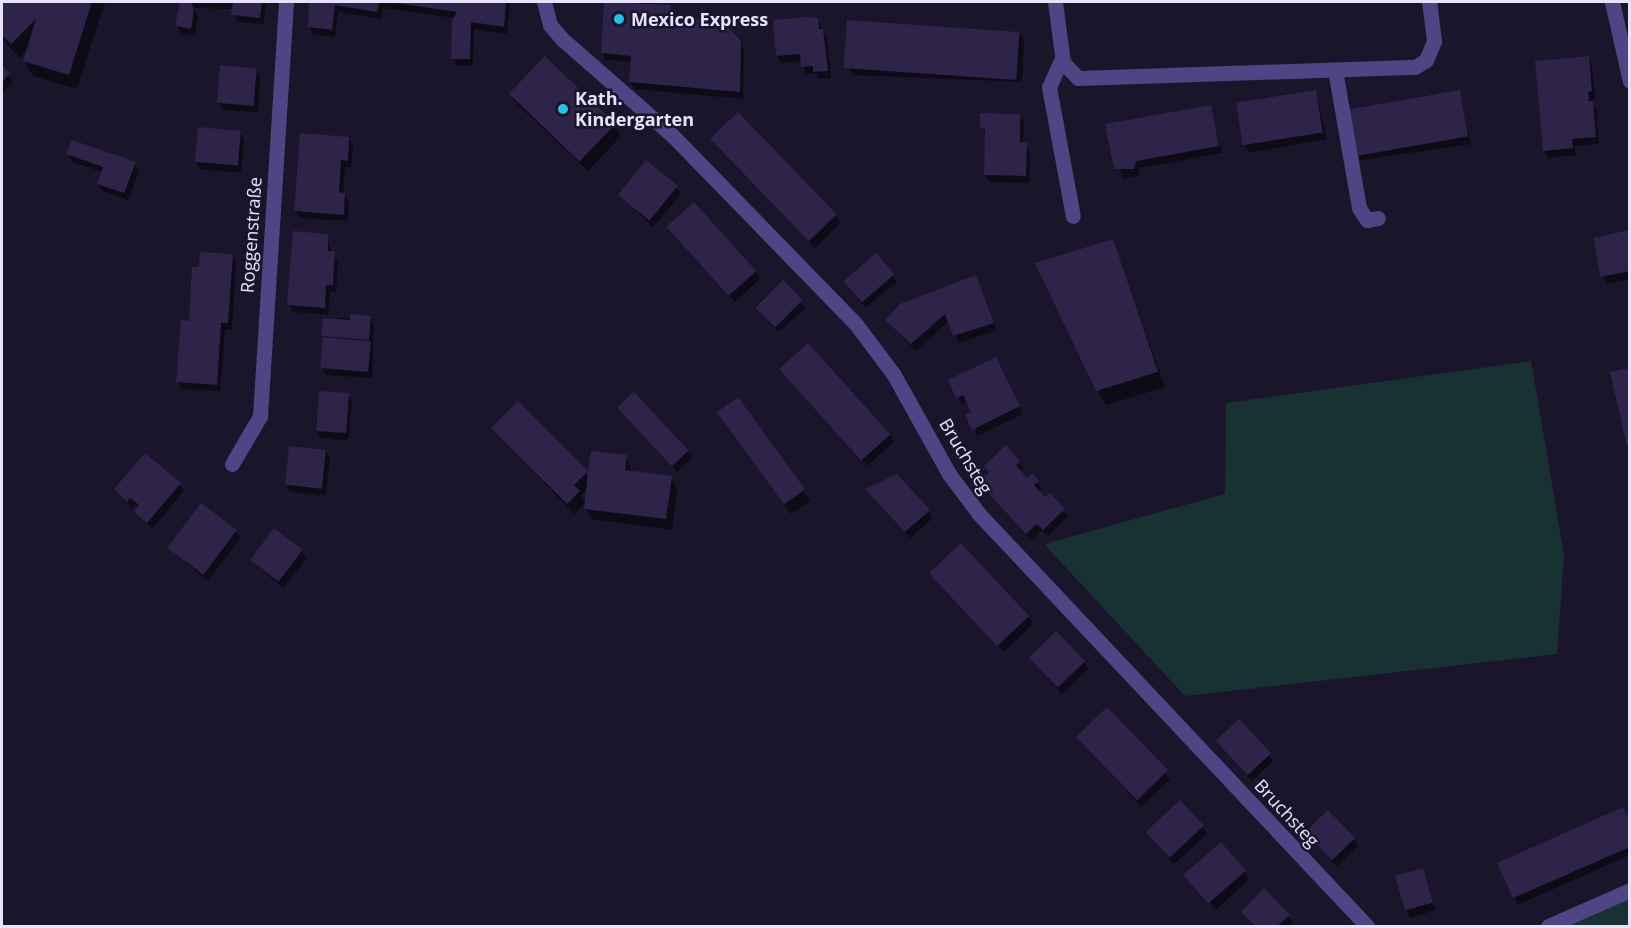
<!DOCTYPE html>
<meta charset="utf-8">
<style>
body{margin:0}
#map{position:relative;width:1631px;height:928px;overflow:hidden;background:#1a152a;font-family:"Open Sans",sans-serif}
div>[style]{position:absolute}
.green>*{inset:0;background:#183234}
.shadow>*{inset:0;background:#0007;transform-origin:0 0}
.building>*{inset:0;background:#2e2349;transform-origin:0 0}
.minor>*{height:15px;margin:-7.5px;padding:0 7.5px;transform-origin:7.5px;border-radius:7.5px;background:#4d4584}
.dots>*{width:16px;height:16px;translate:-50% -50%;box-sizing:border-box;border:3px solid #1a152a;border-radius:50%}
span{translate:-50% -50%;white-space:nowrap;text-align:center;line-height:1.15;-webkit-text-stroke:5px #1a152a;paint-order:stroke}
.poi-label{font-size:18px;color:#e7e2fc;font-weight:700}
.left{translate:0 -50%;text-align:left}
.street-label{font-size:18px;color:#e7e2fc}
.frame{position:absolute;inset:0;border:3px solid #e7e2fc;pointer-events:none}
</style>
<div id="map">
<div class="green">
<i style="clip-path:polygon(1531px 361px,1564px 555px,1557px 654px,1185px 696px,1044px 544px,1225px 494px,1226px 403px)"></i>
<i style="clip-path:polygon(1629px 897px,1629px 926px,1563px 926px)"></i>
</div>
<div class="shadow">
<i style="clip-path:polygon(4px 2px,105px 2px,77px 89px,33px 76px,24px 61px,28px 50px,20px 58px,2px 39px)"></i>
<i style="clip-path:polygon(181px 2px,266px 2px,264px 24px,237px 22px,233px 9px,194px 8px,198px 18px,195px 36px,181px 33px,177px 26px)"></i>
<i style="clip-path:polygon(313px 2px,510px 2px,507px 34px,474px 29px,473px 66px,457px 66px,453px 58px,455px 18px,383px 8px,381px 19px,338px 12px,335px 37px,313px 34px,309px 27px)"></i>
<i style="clip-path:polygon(670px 6px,674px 19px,739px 42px,744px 50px,743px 99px,635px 89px,630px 82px,632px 62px,606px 60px,602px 52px)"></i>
<i style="clip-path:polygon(817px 19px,827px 38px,831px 78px,819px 79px,816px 73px,806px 74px,802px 61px,781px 63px,777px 56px)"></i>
<i style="clip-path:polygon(1019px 32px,1024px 40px,1022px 82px,853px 75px,849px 68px)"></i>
<i style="clip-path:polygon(1588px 58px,1592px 65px,1595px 98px,1591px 102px,1596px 110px,1599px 144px,1575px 146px,1576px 155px,1549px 158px,1544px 151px)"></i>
<i style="clip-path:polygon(2px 67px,13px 82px,2px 93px)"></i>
<i style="clip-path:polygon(256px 69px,260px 76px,258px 112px,224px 110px,219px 103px)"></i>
<i style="clip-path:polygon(1459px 91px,1471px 144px,1361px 160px,1357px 153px)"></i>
<i style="clip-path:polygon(1316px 92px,1327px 139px,1249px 153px,1245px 145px)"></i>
<i style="clip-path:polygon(511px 94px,614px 125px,621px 136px,588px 171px,518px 105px)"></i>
<i style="clip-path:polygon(1210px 107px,1222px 153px,1140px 168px,1138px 176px,1123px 179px,1107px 125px)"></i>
<i style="clip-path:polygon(738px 114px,836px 215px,840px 223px,815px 248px,716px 146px,711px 139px)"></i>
<i style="clip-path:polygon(1019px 116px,1024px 123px,1023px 144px,1030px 151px,1029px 183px,990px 182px,985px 175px,986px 136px,982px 128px)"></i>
<i style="clip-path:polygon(240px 132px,244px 140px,241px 173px,200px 169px,196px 162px)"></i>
<i style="clip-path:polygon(348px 138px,353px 145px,351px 167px,345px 167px,343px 194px,349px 201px,348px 221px,300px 218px,295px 211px)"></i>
<i style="clip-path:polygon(68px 154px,135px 164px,139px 171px,128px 200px,103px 191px,98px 183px,103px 172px,72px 162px)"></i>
<i style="clip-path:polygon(677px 187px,681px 194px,653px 227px,619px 194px)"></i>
<i style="clip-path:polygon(669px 227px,756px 272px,760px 279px,735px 302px)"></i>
<i style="clip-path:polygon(1628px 232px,1630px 279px,1606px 284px,1596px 239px)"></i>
<i style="clip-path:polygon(327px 235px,331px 253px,338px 260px,336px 292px,330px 292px,328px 315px,293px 312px,289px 305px)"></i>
<i style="clip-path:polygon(1112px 241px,1165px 387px,1106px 405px,1097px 390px)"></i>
<i style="clip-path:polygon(232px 255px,236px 263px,232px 330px,225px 330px,220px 391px,182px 389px,178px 382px,200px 269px)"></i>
<i style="clip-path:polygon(893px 275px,897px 282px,865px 308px,844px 280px)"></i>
<i style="clip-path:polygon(975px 276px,997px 330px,959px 343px,949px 321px,916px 351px,887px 320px)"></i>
<i style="left:783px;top:282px;width:35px;height:36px;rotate:50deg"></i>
<i style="clip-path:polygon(370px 317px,374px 325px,372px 378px,326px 375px,322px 367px,324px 319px)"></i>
<i style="clip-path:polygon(999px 366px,1023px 414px,977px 436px,968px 402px,962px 405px,950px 381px)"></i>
<i style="clip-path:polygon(780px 368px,890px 435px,894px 442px,867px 466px)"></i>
<i style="clip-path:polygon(348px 395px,352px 402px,348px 441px,321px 438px,317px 431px)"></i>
<i style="clip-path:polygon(619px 407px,687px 451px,692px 458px,677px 472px)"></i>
<i style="clip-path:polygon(725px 423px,803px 490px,810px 501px,791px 514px)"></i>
<i style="clip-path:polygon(492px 428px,589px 476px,626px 457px,632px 472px,671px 477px,677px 489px,672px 530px,592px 519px,585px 508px,588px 489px,581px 495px,585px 503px,574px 514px)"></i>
<i style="clip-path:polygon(1006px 447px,1023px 469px,1020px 472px,1027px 480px,1032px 476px,1042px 489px,1038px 492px,1045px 499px,1050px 495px,1068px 517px,1048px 536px,1042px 530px,1031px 540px,980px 483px)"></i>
<i style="clip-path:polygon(326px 451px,330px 458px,326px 495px,290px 492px,286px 484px)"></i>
<i style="clip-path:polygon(179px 484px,184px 491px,152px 529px,136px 512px,139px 508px,135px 504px,132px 508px,116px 489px)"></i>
<i style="clip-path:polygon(868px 489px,928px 511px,933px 518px,910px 538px)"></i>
<i style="clip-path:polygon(236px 531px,240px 539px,208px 581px,169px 548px)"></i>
<i style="clip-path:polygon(302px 551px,307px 558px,283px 588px,251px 560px)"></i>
<i style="clip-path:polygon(930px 573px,1029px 617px,1033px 624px,1004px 652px)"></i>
<i style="clip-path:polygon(1029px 656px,1084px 662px,1088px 669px,1062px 694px)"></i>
<i style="left:1107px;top:709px;width:95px;height:40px;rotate:48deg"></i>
<i style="clip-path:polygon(1218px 741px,1269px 754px,1273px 761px,1252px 781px)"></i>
<i style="clip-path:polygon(1630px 822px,1630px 855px,1518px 905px,1499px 864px)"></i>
<i style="clip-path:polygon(1203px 827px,1207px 834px,1174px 864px,1147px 833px)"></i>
<i style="clip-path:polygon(1307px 832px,1354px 839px,1358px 846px,1337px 867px)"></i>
<i style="clip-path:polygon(1423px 870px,1436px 910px,1410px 918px,1406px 910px)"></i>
<i style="clip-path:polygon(1245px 872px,1249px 879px,1216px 910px,1187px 876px)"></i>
<i style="clip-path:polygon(1242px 912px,1289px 916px,1293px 923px,1289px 926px,1254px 926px)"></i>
</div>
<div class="building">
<i style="clip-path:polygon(5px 2px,92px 2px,69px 75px,23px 61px,36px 19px,11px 44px,2px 35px,2px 5px)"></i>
<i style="clip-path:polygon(180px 2px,191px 2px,194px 10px,191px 29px,175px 26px)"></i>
<i style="clip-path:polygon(233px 2px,262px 2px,260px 18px,231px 15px)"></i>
<i style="clip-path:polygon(309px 2px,379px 2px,377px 12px,335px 5px,332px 30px,308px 27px)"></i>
<i style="clip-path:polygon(389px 2px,506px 2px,504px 27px,471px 22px,470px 59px,451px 59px,452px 20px,457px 12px)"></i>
<i style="clip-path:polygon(604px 2px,671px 5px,671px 17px,722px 21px,741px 41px,740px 92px,629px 82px,631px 56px,601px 53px)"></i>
<i style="clip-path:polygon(806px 17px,818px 18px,819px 29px,823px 29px,828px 71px,813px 72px,813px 66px,801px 67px,800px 54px,776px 56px,773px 20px)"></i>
<i style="left:847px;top:20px;width:173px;height:48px;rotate:4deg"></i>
<i style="left:545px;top:56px;width:98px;height:52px;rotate:44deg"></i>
<i style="clip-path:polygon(1589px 56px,1592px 91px,1588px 92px,1589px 101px,1593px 101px,1596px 137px,1572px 139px,1573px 148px,1543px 151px,1535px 61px)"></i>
<i style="clip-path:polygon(2px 65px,10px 73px,2px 82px)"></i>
<i style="left:220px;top:65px;width:37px;height:38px;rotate:5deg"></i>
<i style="left:1316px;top:90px;width:43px;height:81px;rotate:81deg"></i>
<i style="left:1460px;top:90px;width:47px;height:113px;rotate:80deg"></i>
<i style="clip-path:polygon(1211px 105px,1219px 146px,1136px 161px,1134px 169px,1114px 169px,1105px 124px)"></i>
<i style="left:738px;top:112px;width:142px;height:39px;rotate:46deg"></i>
<i style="clip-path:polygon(980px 113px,1020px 114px,1020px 142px,1027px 142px,1026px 176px,984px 175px,985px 129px,980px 128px)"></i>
<i style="left:198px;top:127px;width:43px;height:35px;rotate:5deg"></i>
<i style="clip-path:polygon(300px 133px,349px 137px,348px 161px,341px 160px,339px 192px,345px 193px,344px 215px,294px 211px)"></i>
<i style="clip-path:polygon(72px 140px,136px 162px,124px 193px,97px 184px,103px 167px,66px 154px)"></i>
<i style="left:646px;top:160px;width:41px;height:45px;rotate:39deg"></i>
<i style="left:694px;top:202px;width:93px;height:37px;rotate:48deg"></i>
<i style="clip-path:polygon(1629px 230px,1630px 271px,1600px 277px,1594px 238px)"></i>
<i style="clip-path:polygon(293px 231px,328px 234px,328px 251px,335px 251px,333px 285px,326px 285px,325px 308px,287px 305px)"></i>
<i style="clip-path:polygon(1113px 239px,1158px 372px,1096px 391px,1035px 263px)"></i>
<i style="clip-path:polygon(200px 252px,233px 254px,228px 323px,221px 323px,217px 385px,176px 382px,181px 320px,189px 321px,192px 267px,199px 267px)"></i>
<i style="left:876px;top:253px;width:28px;height:43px;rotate:49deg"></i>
<i style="clip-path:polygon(976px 275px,994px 323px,953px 336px,945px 314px,911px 344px,885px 320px,900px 304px)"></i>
<i style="left:783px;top:280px;width:28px;height:39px;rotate:45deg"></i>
<i style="clip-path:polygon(350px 314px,371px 316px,369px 340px,321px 336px,323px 318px,350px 320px)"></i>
<i style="left:323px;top:337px;width:48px;height:31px;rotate:5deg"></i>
<i style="left:808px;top:343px;width:123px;height:39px;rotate:48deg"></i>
<i style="clip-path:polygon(996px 357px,1020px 406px,972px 430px,965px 415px,971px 412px,963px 395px,956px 398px,948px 380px)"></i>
<i style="clip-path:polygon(1630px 368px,1630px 445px,1627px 446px,1610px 372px)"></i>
<i style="left:319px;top:391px;width:30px;height:40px;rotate:4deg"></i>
<i style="left:634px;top:392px;width:80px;height:23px;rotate:47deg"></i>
<i style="left:738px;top:397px;width:114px;height:26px;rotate:54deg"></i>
<i style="clip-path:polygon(518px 401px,588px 471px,591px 451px,627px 455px,625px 470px,672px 476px,666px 519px,584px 509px,588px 471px,574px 485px,580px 491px,567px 504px,491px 428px)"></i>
<i style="clip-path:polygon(1006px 445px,1020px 461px,1016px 465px,1027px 478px,1032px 473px,1039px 481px,1034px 485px,1045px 497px,1050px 493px,1065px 509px,1043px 530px,1037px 524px,1026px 534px,978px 482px,989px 472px,984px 466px)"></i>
<i style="left:289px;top:446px;width:37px;height:39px;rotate:6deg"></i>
<i style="clip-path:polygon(145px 453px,181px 483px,147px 523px,134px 512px,139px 505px,130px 498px,127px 502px,114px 489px)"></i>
<i style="clip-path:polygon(897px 474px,930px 510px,905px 532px,865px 489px)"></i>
<i style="left:201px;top:503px;width:45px;height:56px;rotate:37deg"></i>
<i style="left:274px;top:528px;width:36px;height:40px;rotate:37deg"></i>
<i style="left:961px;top:543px;width:100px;height:44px;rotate:47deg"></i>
<i style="left:1056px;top:631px;width:42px;height:38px;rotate:46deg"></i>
<i style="left:1107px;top:707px;width:88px;height:43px;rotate:46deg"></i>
<i style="left:1239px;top:719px;width:47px;height:32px;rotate:47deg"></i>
<i style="left:1180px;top:800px;width:35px;height:47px;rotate:47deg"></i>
<i style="clip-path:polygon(1623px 807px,1630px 820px,1630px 847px,1513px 898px,1497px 863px)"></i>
<i style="left:1328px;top:810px;width:39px;height:32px;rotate:46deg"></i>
<i style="left:1221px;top:842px;width:38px;height:50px;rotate:49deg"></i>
<i style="left:1423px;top:868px;width:36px;height:29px;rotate:74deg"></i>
<i style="clip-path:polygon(1264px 888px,1290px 915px,1277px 926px,1255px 926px,1241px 912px)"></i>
</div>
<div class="minor">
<i style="left:544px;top:2px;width:24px;rotate:75deg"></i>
<i style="left:550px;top:25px;width:18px;rotate:49deg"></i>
<i style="left:562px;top:39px;width:146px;rotate:41.1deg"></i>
<i style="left:672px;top:135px;width:262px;rotate:45.8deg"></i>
<i style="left:855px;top:323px;width:65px;rotate:53.1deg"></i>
<i style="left:894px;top:375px;width:113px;rotate:60.9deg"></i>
<i style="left:949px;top:474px;width:50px;rotate:53.1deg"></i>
<i style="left:979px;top:514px;width:566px;rotate:46.72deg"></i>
<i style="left:1055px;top:2px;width:61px;rotate:82.4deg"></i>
<i style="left:1063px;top:62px;width:22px;rotate:47deg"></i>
<i style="left:1078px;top:78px;width:337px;rotate:-1.9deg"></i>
<i style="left:1415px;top:67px;width:13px;rotate:-32deg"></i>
<i style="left:1426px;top:60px;width:21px;rotate:-67deg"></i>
<i style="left:1434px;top:41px;width:39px;rotate:-97deg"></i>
<i style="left:1612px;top:2px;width:81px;rotate:77.2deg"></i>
<i style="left:1062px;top:58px;width:32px;rotate:114deg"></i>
<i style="left:1049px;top:87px;width:131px;rotate:79.5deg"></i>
<i style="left:1335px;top:70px;width:140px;rotate:80.1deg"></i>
<i style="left:1359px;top:208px;width:14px;rotate:56deg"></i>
<i style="left:1367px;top:220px;width:11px;rotate:-10deg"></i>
<i style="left:232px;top:464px;width:56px;rotate:-59.7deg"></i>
<i style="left:260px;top:416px;width:415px;rotate:-86.4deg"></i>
<i style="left:1548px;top:926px;width:90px;rotate:-23.7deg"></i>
</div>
<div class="dots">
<i style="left:619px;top:19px;background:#24c2e5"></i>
<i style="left:563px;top:109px;background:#24c2e5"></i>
</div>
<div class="poi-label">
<span class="left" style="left:631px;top:19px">Mexico Express</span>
<span class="left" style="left:575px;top:109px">Kath.<br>Kindergarten</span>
</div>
<div class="street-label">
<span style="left:251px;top:235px;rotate:-86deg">Roggenstraße</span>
<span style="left:966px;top:456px;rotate:59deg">Bruchsteg</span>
<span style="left:1287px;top:813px;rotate:47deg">Bruchsteg</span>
</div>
<div class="frame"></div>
</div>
